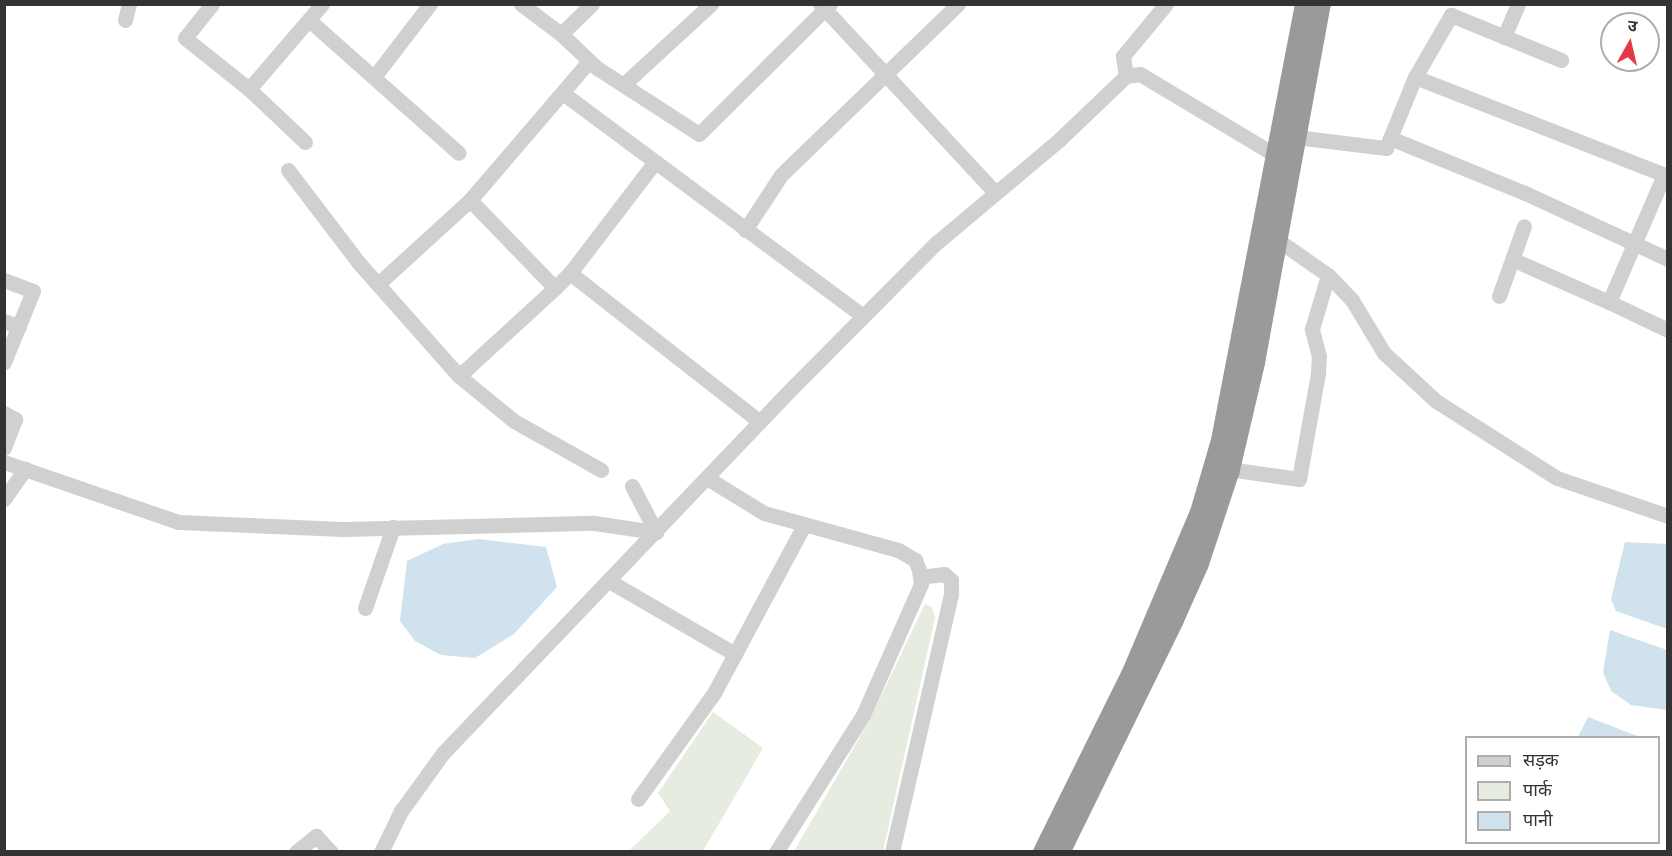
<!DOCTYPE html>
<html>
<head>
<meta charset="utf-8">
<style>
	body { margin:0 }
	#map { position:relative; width:1672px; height:856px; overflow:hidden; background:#fff; font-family:Raleway,"Noto Sans Devanagari",sans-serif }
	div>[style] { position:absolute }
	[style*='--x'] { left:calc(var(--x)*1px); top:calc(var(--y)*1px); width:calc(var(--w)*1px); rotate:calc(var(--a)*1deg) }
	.green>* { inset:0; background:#e6ecdf }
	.water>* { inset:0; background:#cfe2ee }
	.minor>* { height:15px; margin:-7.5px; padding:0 7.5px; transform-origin:7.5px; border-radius:7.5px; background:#d0d0d0 }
	.highway>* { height:21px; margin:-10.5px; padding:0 10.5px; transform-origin:10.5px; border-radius:10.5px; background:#9a9a9a }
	span { translate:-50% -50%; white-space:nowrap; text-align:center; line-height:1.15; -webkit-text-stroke:6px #fff; paint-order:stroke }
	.frame { position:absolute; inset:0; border:6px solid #333; pointer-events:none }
	.legend { position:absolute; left:1465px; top:736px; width:195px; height:108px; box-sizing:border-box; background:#fff; border:2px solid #adadad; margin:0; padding:8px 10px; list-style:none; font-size:18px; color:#333 }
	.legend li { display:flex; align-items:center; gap:12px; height:30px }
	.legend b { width:30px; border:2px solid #adadad }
	.north { position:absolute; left:1600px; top:12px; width:60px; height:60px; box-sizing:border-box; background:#fff; border:2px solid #adadad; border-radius:50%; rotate:8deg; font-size:16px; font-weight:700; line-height:24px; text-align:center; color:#333 }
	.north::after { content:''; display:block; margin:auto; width:21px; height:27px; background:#e63946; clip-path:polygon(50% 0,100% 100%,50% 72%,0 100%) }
</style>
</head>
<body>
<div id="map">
	<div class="green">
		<i style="clip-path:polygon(925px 604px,932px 607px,935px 618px,883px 851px,794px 851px,868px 723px)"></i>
		<i style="clip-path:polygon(713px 712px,763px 748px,703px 851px,629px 851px,670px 811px,658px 793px)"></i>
	</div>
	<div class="water">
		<i style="clip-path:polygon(478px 539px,546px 547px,557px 587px,514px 634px,475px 658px,441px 655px,415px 641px,400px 621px,407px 561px,443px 544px)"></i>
		<i style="clip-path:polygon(1625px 542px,1667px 544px,1667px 629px,1616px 611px,1611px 599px)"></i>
		<i style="clip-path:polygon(1610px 630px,1667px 650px,1667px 710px,1631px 705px,1611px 691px,1603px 672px)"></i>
		<i style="clip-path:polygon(1588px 717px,1640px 737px,1578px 737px)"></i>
	</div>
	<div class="minor">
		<i style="--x:212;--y:4;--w:43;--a:128.5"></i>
		<i style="--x:185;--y:38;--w:82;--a:38.6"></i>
		<i style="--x:521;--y:4;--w:50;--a:36.9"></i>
		<i style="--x:561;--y:34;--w:43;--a:-44.1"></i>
		<i style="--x:820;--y:4;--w:255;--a:47.1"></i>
		<i style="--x:125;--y:20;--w:16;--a:-76"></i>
		<i style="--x:309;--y:20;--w:200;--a:41.6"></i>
		<i style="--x:561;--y:34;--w:50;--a:43.4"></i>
		<i style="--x:597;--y:68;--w:121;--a:32.9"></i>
		<i style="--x:699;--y:134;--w:185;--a:-44.8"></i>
		<i style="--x:1504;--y:37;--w:36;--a:-67"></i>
		<i style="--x:1126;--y:76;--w:20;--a:-99"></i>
		<i style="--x:1123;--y:56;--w:67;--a:-50.4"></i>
		<i style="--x:374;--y:77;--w:92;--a:-52.5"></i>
		<i style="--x:1415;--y:77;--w:272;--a:21.4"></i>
		<i style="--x:623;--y:85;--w:120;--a:-42.6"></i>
		<i style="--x:564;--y:94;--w:372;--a:36.6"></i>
		<i style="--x:1296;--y:137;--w:91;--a:7"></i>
		<i style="--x:1386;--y:148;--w:77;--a:-67.8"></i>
		<i style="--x:1415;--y:77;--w:72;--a:-59.9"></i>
		<i style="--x:1451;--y:15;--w:119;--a:22.2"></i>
		<i style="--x:1390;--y:138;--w:146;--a:22.2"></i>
		<i style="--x:1525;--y:193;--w:157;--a:24.8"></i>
		<i style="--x:305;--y:142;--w:77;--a:-136.6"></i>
		<i style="--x:249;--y:89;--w:112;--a:-49.3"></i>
		<i style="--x:288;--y:170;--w:116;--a:52.7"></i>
		<i style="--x:358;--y:262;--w:152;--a:48.5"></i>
		<i style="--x:470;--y:200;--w:183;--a:-49.4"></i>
		<i style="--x:745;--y:230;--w:66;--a:-56.8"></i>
		<i style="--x:781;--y:175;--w:246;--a:-44"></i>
		<i style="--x:1276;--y:239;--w:63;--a:34.7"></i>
		<i style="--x:1328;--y:275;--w:35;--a:46"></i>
		<i style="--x:1352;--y:300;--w:62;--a:58.9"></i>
		<i style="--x:1384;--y:353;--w:71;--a:42.7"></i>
		<i style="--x:1436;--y:401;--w:143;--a:32.5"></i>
		<i style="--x:1557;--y:478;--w:117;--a:18.9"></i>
		<i style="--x:1514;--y:260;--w:104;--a:23.9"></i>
		<i style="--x:1609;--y:302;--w:138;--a:-66.6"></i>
		<i style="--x:570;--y:273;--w:138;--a:-52.6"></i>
		<i style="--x:4;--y:280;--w:31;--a:21"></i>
		<i style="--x:33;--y:291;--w:77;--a:112.2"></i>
		<i style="--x:378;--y:284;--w:125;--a:-42.4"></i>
		<i style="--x:470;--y:200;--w:122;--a:46"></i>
		<i style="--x:555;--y:288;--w:21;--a:-45"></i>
		<i style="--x:570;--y:273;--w:241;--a:38.1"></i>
		<i style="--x:555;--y:288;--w:130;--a:137.5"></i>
		<i style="--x:459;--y:376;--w:71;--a:39.3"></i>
		<i style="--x:514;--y:421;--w:100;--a:29.4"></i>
		<i style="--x:1499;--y:296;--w:74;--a:-70.3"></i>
		<i style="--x:1609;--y:302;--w:65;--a:25.4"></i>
		<i style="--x:4;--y:321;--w:16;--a:22"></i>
		<i style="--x:4;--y:413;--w:13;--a:29"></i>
		<i style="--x:15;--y:419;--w:31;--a:111"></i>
		<i style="--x:4;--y:462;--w:184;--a:19"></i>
		<i style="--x:178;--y:522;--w:165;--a:2.4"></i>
		<i style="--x:343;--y:529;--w:251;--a:-1.4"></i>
		<i style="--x:594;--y:523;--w:63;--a:8.3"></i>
		<i style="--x:1221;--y:468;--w:79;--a:8"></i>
		<i style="--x:1299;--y:479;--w:108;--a:-79.8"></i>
		<i style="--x:1318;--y:373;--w:17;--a:-87"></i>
		<i style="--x:1319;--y:356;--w:28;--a:-105"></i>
		<i style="--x:1312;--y:329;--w:56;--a:-73.5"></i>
		<i style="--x:707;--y:478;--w:67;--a:31.6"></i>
		<i style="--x:764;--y:513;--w:139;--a:15.4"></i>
		<i style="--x:898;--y:550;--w:20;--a:30"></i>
		<i style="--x:915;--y:560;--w:11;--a:68"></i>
		<i style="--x:919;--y:570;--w:14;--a:82"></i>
		<i style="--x:921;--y:584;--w:143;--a:113.9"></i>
		<i style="--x:863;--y:715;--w:162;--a:122.4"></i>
		<i style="--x:632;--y:486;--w:52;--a:62.4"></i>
		<i style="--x:4;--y:499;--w:37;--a:-55"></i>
		<i style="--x:609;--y:581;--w:146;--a:30.1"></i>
		<i style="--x:365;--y:608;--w:86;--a:-70.9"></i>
		<i style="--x:638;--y:799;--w:130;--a:-54.4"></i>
		<i style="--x:714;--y:693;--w:191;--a:-61.8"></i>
		<i style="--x:296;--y:852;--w:26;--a:-39"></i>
		<i style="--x:316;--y:836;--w:22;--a:47"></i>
		<i style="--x:381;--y:852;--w:46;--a:-64"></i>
		<i style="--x:401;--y:811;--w:72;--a:-54.1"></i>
		<i style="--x:443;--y:753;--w:502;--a:-46.29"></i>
		<i style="--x:790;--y:390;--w:206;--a:-45.2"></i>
		<i style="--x:935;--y:244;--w:163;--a:-40"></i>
		<i style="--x:1060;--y:139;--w:91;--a:-43.7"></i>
		<i style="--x:1126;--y:76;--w:14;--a:-8"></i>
		<i style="--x:1140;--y:74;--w:160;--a:30.9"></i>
		<i style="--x:892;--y:852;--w:265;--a:-77.1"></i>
		<i style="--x:951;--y:594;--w:14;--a:-90"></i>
		<i style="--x:951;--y:580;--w:9;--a:-139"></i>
		<i style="--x:944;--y:574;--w:24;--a:173"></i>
	</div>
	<div class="highway">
		<i style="--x:1043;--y:852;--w:201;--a:-63.7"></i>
		<i style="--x:1132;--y:672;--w:174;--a:-67"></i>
		<i style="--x:1200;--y:512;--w:75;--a:-73.7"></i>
		<i style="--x:1221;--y:440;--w:444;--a:-79.1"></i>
		<i style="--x:1059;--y:852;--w:259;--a:-63.9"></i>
		<i style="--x:1173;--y:619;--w:61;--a:-65.9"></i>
		<i style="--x:1198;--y:563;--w:99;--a:-71.7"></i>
		<i style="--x:1229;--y:469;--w:110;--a:-76.8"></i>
		<i style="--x:1254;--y:362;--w:364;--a:-79.6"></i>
	</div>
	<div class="frame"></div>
	<ul class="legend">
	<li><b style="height:8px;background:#d0d0d0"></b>सड़क</li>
	<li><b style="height:16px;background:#e6ecdf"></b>पार्क</li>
	<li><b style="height:16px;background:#cfe2ee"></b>पानी</li>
	</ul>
	<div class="north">उ</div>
</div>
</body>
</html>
